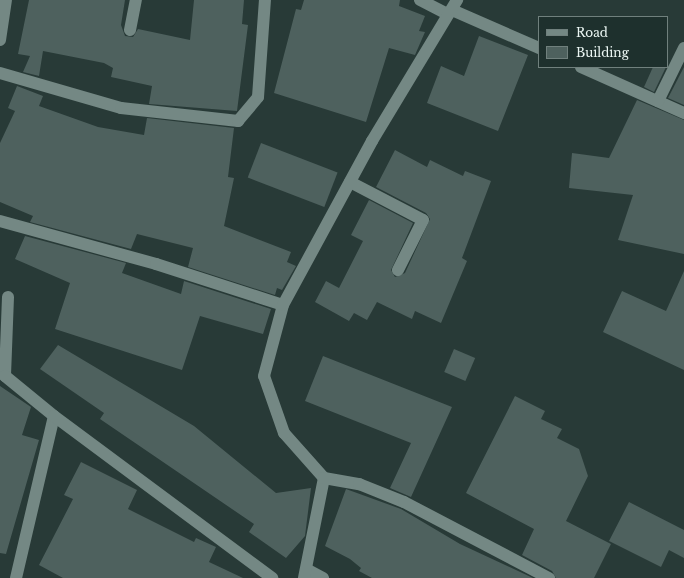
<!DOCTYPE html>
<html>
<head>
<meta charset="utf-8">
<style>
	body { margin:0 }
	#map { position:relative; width:684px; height:578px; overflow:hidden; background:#283a37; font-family:"Libre Baskerville",serif }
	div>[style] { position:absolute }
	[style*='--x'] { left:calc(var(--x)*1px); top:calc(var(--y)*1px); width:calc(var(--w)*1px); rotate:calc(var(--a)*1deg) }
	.building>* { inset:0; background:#4e615e; transform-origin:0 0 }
	.street>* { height:12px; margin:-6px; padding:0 6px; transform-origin:6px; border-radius:6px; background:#748884 }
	span { translate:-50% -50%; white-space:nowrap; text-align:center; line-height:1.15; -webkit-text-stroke:3px #1e302d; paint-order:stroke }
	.legend { position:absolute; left:538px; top:16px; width:130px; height:52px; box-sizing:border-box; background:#1e302d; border:1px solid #70807d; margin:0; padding:5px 7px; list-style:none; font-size:12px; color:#ecf7f4 }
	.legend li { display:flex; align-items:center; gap:8px; height:20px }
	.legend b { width:20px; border:1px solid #70807d }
</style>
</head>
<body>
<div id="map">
	<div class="building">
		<i style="clip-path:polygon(29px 0,125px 0,121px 25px,125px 36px,133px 37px,138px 29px,190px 40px,194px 0,244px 0,242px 24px,248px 25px,237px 111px,149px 104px,152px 86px,111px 77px,113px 68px,104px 63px,43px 51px,39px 76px,23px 72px,30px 56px,18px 54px)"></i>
		<i style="clip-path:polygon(304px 0,400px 0,399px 6px,425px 16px,419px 31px,425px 32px,415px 55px,389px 48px,366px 122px,274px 93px,296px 9px,301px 10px)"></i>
		<i style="clip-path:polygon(479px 36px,528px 55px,498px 131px,427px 103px,441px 66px,464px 76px)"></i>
		<i style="clip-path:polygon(653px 67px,666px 67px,654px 92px,644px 87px)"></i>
		<i style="clip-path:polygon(684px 67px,684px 105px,668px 98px)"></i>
		<i style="clip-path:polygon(17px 86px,43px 96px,39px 106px,98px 127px,144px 135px,147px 118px,234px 128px,228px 177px,234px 178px,224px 226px,291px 252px,287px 262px,296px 266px,282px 290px,277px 288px,275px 295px,188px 267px,193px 248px,137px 234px,131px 249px,30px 222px,33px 216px,0 202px,0 143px,15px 111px,8px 108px)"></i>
		<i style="clip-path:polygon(637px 100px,684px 120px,684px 254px,618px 240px,633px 195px,569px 188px,572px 153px,609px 158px)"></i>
		<i style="left:261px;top:143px;width:82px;height:37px;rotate:21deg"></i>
		<i style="clip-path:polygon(395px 150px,427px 167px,430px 160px,463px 176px,465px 171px,491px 181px,462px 258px,467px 261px,441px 323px,415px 311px,412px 319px,377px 302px,367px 320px,354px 313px,349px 321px,315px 302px,326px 281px,339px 288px,363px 241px,351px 235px,369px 200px,413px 223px,391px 270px,395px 277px,405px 273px,430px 219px,426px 213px,376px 187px)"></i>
		<i style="clip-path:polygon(25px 236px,126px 263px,122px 273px,181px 294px,184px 281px,271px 309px,263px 334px,200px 316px,182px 370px,55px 329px,70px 283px,15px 259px)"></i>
		<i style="clip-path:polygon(684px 271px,684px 370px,603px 332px,622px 291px,666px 311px)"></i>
		<i style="clip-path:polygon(58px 345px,194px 426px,276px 493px,311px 488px,305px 536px,286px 558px,249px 532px,254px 524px,100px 419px,104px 413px,40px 369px)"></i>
		<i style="left:454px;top:349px;width:23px;height:25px;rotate:23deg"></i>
		<i style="clip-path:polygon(323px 356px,452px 407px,411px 497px,390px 488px,411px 443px,305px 401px)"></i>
		<i style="clip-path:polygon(0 386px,31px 407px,22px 435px,39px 440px,6px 554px,0 553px)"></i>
		<i style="clip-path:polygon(515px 396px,545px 411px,541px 419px,562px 429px,557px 438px,579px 449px,588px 476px,566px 521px,611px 544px,594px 578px,556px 578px,552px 571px,522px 555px,534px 529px,466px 493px)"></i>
		<i style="clip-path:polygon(81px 462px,137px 490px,128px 509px,194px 542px,196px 538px,216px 547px,209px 562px,243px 578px,63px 578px,39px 565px,73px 499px,64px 495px)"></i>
		<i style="clip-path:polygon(346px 489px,401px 509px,460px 544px,533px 578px,372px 578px,359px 571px,361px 568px,350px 559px,325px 546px)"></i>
		<i style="clip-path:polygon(629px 502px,684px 530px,684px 558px,669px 550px,661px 567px,609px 541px)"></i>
	</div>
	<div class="street">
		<i style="--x:420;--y:0;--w:31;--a:27"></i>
		<i style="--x:452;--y:10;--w:95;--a:23.6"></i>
		<i style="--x:130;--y:30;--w:31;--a:-79"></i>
		<i style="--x:0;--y:40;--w:40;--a:-81.5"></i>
		<i style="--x:581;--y:67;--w:113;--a:24.1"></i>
		<i style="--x:0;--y:73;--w:126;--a:16.1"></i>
		<i style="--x:121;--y:108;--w:118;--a:6.3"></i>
		<i style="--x:238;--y:121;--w:31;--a:-50"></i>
		<i style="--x:258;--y:97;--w:97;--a:-85.9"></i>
		<i style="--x:658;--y:101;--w:59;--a:-63.9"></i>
		<i style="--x:350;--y:182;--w:82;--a:27.5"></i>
		<i style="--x:423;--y:220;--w:56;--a:116.6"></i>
		<i style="--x:0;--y:221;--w:162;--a:15.4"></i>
		<i style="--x:156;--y:264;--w:133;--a:17.9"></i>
		<i style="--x:8;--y:297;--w:79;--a:92.2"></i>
		<i style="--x:5;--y:376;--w:63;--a:39.2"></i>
		<i style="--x:324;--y:478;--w:60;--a:-131.6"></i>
		<i style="--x:284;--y:433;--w:60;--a:-109.3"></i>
		<i style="--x:264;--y:376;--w:73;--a:-75"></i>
		<i style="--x:283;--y:305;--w:187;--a:-61.5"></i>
		<i style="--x:372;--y:141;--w:165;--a:-58.9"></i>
		<i style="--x:308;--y:570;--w:17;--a:28"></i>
		<i style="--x:16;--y:578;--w:166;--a:-76.8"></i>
		<i style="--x:54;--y:416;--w:272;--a:36.6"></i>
		<i style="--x:304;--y:578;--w:102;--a:-78.7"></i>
		<i style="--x:324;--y:478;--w:36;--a:10"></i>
		<i style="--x:359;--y:484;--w:48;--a:21.8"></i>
		<i style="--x:404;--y:502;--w:164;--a:27.7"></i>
	</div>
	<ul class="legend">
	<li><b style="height:5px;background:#748884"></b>Road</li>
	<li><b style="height:11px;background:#4e615e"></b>Building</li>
	</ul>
</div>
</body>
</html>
